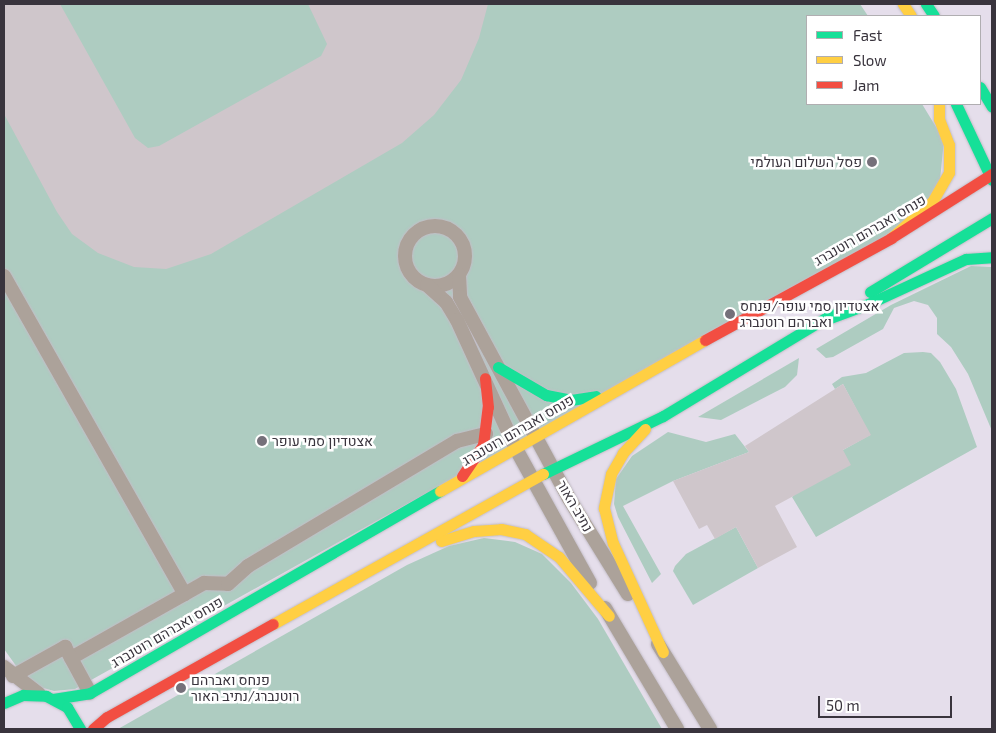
<!DOCTYPE html>
<html>
<head>
<meta charset="utf-8">
<style>
	body { margin:0 }
	#map { position:relative; width:996px; height:733px; overflow:hidden; background:#e5deeb; font-family:"Exo 2",Heebo,sans-serif }
	div>[style] { position:absolute }
	[style*='--x'] { left:calc(var(--x)*1px); top:calc(var(--y)*1px); width:calc(var(--w)*1px); rotate:calc(var(--a)*1deg) }
	.green>* { inset:0; background:#aeccc1 }
	.building>* { inset:0; background:#cfc6cb }
	.roads { filter:drop-shadow(0 0 1px #c3bdc7) drop-shadow(0 0 1px #c3bdc7) }
	.street>* { height:14px; margin:-7px; padding:0 7px; transform-origin:7px; border-radius:7px; background:#aca29a }
	.street>.ring { margin:-7px; padding:0; box-sizing:content-box; background:none; border:14px solid #aca29a; border-radius:50% }
	.fast>* { height:11px; margin:-5.5px; padding:0 5.5px; transform-origin:5.5px; border-radius:5.5px; background:#16e098 }
	.slow>* { height:11px; margin:-5.5px; padding:0 5.5px; transform-origin:5.5px; border-radius:5.5px; background:#ffcf43 }
	.jam>* { height:11px; margin:-5.5px; padding:0 5.5px; transform-origin:5.5px; border-radius:5.5px; background:#f24e42 }
	.dots>* { width:14px; height:14px; translate:-50% -50%; box-sizing:border-box; border:2px solid #fff; border-radius:50% }
	span { translate:-50% -50%; white-space:nowrap; text-align:center; line-height:1.15; -webkit-text-stroke:5px #fff; paint-order:stroke }
	.poi-label { font-size:14px; color:#39343d }
	.right { translate:-100% -50%; text-align:right }
	.left { translate:0 -50%; text-align:left }
	.street-label { font-size:14px; color:#39343d }
	.frame { position:absolute; inset:0; border:5px solid #39343d; pointer-events:none }
	.legend { position:absolute; left:806px; top:15px; width:175px; height:90px; box-sizing:border-box; background:#fff; border:1px solid #b0aeb1; margin:0; padding:6px 9px; list-style:none; font-size:15px; color:#39343d }
	.legend li { display:flex; align-items:center; gap:10px; height:25px }
	.legend b { width:25px; border:1px solid #b0aeb1 }
	.scale { position:absolute; left:818px; top:696px; width:134px; height:22px; box-sizing:border-box; border:2px solid #39343d; border-top:0; padding-left:6px; font-size:15px; line-height:18px; white-space:nowrap; color:#39343d; -webkit-text-stroke:4px #fff; paint-order:stroke }
</style>
</head>
<body>
<div id="map">
	<div class="green">
		<i style="clip-path:polygon(4px 4px,860px 4px,868px 16px,807px 16px,807px 104px,922px 104px,944px 140px,939px 190px,893px 233px,75px 689px,54px 691px,29px 684px,4px 649px)"></i>
		<i style="clip-path:polygon(971px 266px,992px 267px,992px 431px,968px 374px,951px 347px,937px 334px,937px 318px,928px 305px,914px 301px,894px 308px,883px 329px,833px 357px,826px 358px,816px 349px,891px 305px)"></i>
		<i style="clip-path:polygon(923px 352px,931px 353px,940px 362px,956px 389px,977px 447px,816px 537px,792px 497px,843px 450px,870px 435px,843px 384px,835px 389px,832px 384px,842px 377px,866px 373px,904px 353px)"></i>
		<i style="clip-path:polygon(799px 358px,797px 375px,785px 387px,721px 420px,698px 417px)"></i>
		<i style="clip-path:polygon(668px 432px,706px 442px,735px 434px,749px 452px,673px 481px,623px 506px,661px 574px,652px 583px,618px 517px,614px 504px,616px 479px,632px 456px)"></i>
		<i style="clip-path:polygon(736px 527px,758px 568px,693px 605px,673px 571px,675px 566px,686px 554px)"></i>
		<i style="clip-path:polygon(484px 538px,515px 542px,542px 554px,571px 583px,598px 619px,662px 729px,118px 729px,407px 565px,449px 546px)"></i>
	</div>
	<div class="building">
		<i style="clip-path:polygon(4px 4px,60px 4px,135px 138px,148px 148px,159px 146px,321px 56px,327px 44px,308px 4px,488px 4px,479px 38px,461px 80px,434px 115px,402px 143px,211px 254px,166px 269px,134px 267px,98px 253px,72px 234px,57px 212px,4px 114px)"></i>
		<i style="clip-path:polygon(843px 384px,871px 435px,843px 450px,851px 465px,775px 506px,797px 547px,758px 568px,736px 527px,715px 539px,707px 525px,699px 529px,673px 481px,749px 452px,745px 446px)"></i>
	</div>
	<div class="roads">
		<div class="street">
			<i class="ring" style="left:405px;top:226px;width:46px;height:46px"></i>
			<i style="--x:459;--y:275;--w:22;--a:87"></i>
			<i style="--x:460;--y:297;--w:227;--a:61.6"></i>
			<i style="--x:568;--y:497;--w:114;--a:58.3"></i>
			<i style="--x:4;--y:276;--w:366;--a:60.4"></i>
			<i style="--x:427;--y:285;--w:25;--a:42"></i>
			<i style="--x:446;--y:302;--w:21;--a:59"></i>
			<i style="--x:457;--y:320;--w:142;--a:65.4"></i>
			<i style="--x:516;--y:449;--w:153;--a:61.1"></i>
			<i style="--x:605;--y:608;--w:141;--a:59.2"></i>
			<i style="--x:658;--y:644;--w:100;--a:58.5"></i>
			<i style="--x:71;--y:658;--w:153;--a:-29.4"></i>
			<i style="--x:204;--y:583;--w:24;--a:2"></i>
			<i style="--x:228;--y:584;--w:27;--a:-42"></i>
			<i style="--x:248;--y:566;--w:244;--a:-30.9"></i>
			<i style="--x:457;--y:441;--w:30;--a:-14"></i>
			<i style="--x:4;--y:667;--w:44;--a:37.6"></i>
			<i style="--x:13;--y:676;--w:60;--a:-29.1"></i>
			<i style="--x:65;--y:647;--w:52;--a:61.5"></i>
		</div>
		<div class="fast">
			<i style="--x:926;--y:4;--w:14;--a:56"></i>
			<i style="--x:980;--y:87;--w:23;--a:59"></i>
			<i style="--x:956;--y:104;--w:84;--a:64.7"></i>
			<i style="--x:870;--y:292;--w:143;--a:-31.2"></i>
			<i style="--x:819;--y:322;--w:52;--a:-20.2"></i>
			<i style="--x:868;--y:304;--w:108;--a:-24.7"></i>
			<i style="--x:966;--y:259;--w:26;--a:-4"></i>
			<i style="--x:498;--y:367;--w:56;--a:30.3"></i>
			<i style="--x:546;--y:395;--w:25;--a:11"></i>
			<i style="--x:571;--y:400;--w:25;--a:-9"></i>
			<i style="--x:543;--y:474;--w:133;--a:-25.8"></i>
			<i style="--x:663;--y:416;--w:197;--a:-31.1"></i>
			<i style="--x:53;--y:699;--w:37;--a:-9"></i>
			<i style="--x:90;--y:693;--w:404;--a:-30"></i>
			<i style="--x:4;--y:703;--w:21;--a:-23"></i>
			<i style="--x:23;--y:695;--w:23;--a:2"></i>
			<i style="--x:46;--y:696;--w:24;--a:28"></i>
			<i style="--x:67;--y:707;--w:26;--a:59"></i>
		</div>
		<div class="slow">
			<i style="--x:903;--y:4;--w:14;--a:56"></i>
			<i style="--x:891;--y:238;--w:55;--a:-41.3"></i>
			<i style="--x:932;--y:202;--w:34;--a:-60"></i>
			<i style="--x:949;--y:172;--w:27;--a:-90"></i>
			<i style="--x:949;--y:145;--w:28;--a:-111"></i>
			<i style="--x:939;--y:119;--w:15;--a:-90"></i>
			<i style="--x:645;--y:429;--w:33;--a:133"></i>
			<i style="--x:623;--y:453;--w:24;--a:120"></i>
			<i style="--x:611;--y:474;--w:35;--a:102"></i>
			<i style="--x:604;--y:508;--w:36;--a:76"></i>
			<i style="--x:613;--y:543;--w:120;--a:65.4"></i>
			<i style="--x:440;--y:491;--w:305;--a:-29.7"></i>
			<i style="--x:441;--y:541;--w:34;--a:-17"></i>
			<i style="--x:474;--y:531;--w:27;--a:-4"></i>
			<i style="--x:501;--y:529;--w:25;--a:12"></i>
			<i style="--x:525;--y:534;--w:41;--a:34.1"></i>
			<i style="--x:559;--y:557;--w:77;--a:49.7"></i>
			<i style="--x:273;--y:624;--w:309;--a:-29.1"></i>
		</div>
		<div class="jam">
			<i style="--x:705;--y:340;--w:212;--a:-28.7"></i>
			<i style="--x:891;--y:238;--w:120;--a:-32.4"></i>
			<i style="--x:462;--y:476;--w:37;--a:-56"></i>
			<i style="--x:483;--y:445;--w:38;--a:-83"></i>
			<i style="--x:488;--y:407;--w:29;--a:-96"></i>
			<i style="--x:93;--y:729;--w:18;--a:-41"></i>
			<i style="--x:107;--y:717;--w:190;--a:-29.3"></i>
		</div>
	</div>
	<div class="dots">
		<i style="left:872px;top:162px;background:#75707a"></i>
		<i style="left:730px;top:314px;background:#75707a"></i>
		<i style="left:262px;top:441px;background:#75707a"></i>
		<i style="left:181px;top:688px;background:#75707a"></i>
	</div>
	<div class="poi-label">
		<span class="right" style="left:862px;top:162px">פסל השלום העולמי</span>
		<span class="left" style="left:740px;top:314px">אצטדיון סמי עופר/פנחס<br>ואברהם רוטנברג</span>
		<span class="left" style="left:272px;top:441px">אצטדיון סמי עופר</span>
		<span class="left" style="left:191px;top:688px">פנחס ואברהם<br>רוטנברג/נתיב האור</span>
	</div>
	<div class="street-label">
		<span style="left:870px;top:230px;rotate:-30deg">פנחס ואברהם רוטנברג</span>
		<span style="left:518px;top:430px;rotate:-30deg">פנחס ואברהם רוטנברג</span>
		<span style="left:575px;top:506px;rotate:60deg">נתיב האור</span>
		<span style="left:167px;top:632px;rotate:-30deg">פנחס ואברהם רוטנברג</span>
	</div>
	<div class="frame"></div>
	<ul class="legend">
	<li><b style="height:6px;background:#16e098"></b>Fast</li>
	<li><b style="height:6px;background:#ffcf43"></b>Slow</li>
	<li><b style="height:6px;background:#f24e42"></b>Jam</li>
	</ul>
	<div class="scale">50 m</div>
</div>
</body>
</html>
